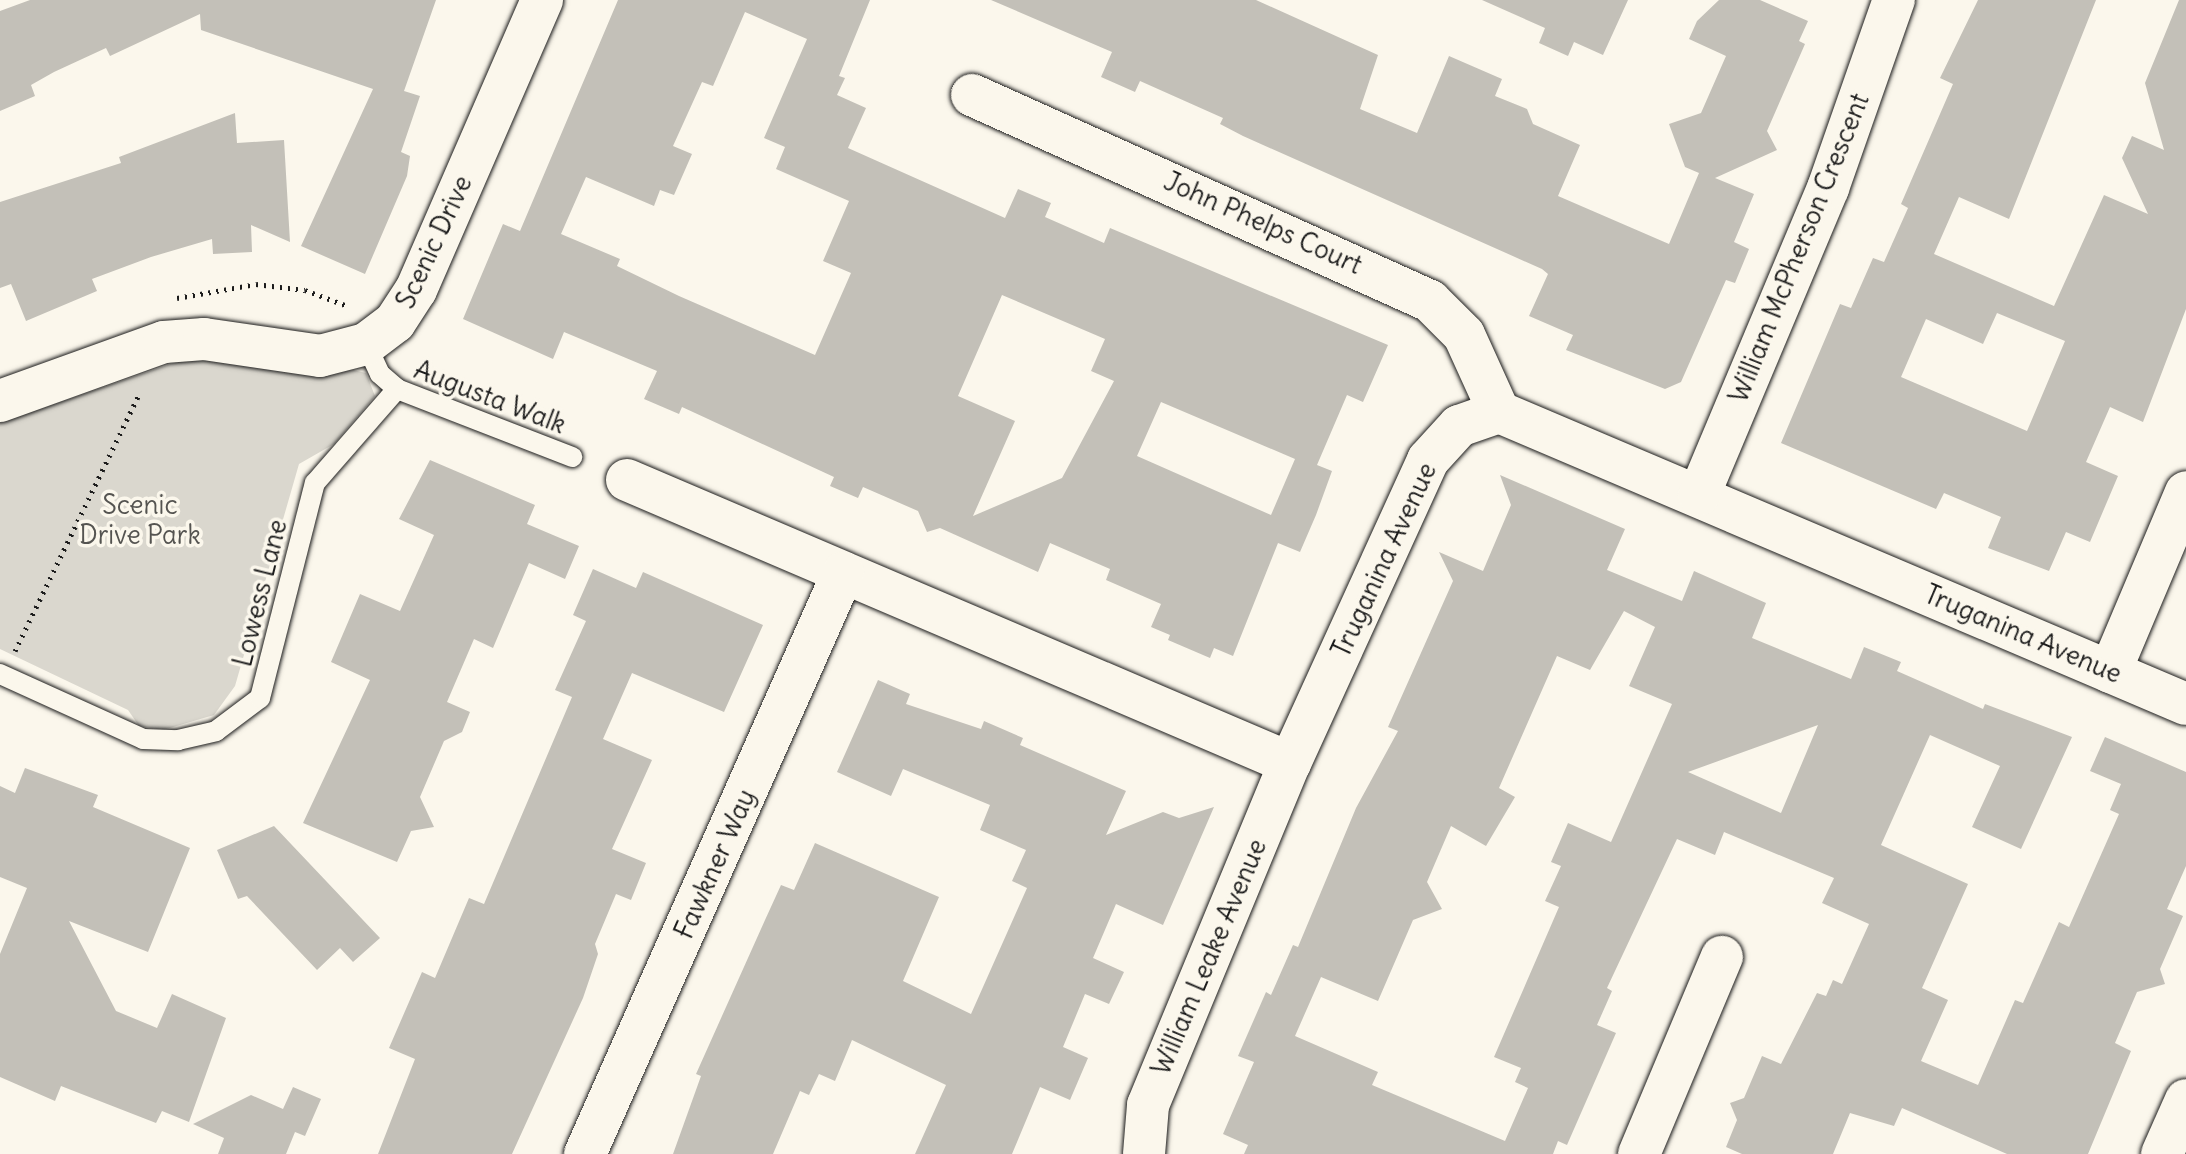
<!DOCTYPE html>
<html>
<head>
<meta charset="utf-8">
<style>
	body { margin:0 }
	#map { position:relative; width:2186px; height:1154px; overflow:hidden; background:#fbf7ec; font-family:Delius,sans-serif }
	div>[style] { position:absolute }
	[style*='--x'] { left:calc(var(--x)*1px); top:calc(var(--y)*1px); width:calc(var(--w)*1px); rotate:calc(var(--a)*1deg) }
	.green>* { inset:0; background:#dad7ce }
	.building>* { inset:0; background:#c3c0b8 }
	.path>* { height:5px; margin-top:-2.5px; transform-origin:0; background:repeating-linear-gradient(90deg,#1c1c1c 0 2px,transparent 0 8px) }
	.roads { filter:drop-shadow(0 0 2px #1c1c1c) drop-shadow(0 0 2px #1c1c1c) }
	.lane>* { height:20px; margin:-10px; padding:0 10px; transform-origin:10px; border-radius:10px; background:#fbf7ec }
	.street>* { height:42px; margin:-21px; padding:0 21px; transform-origin:21px; border-radius:21px; background:#fbf7ec }
	span { translate:-50% -50%; white-space:nowrap; text-align:center; line-height:1.15; -webkit-text-stroke:7px #fbf7ec; paint-order:stroke }
	.street-label { font-size:26px; color:#1c1c1c }
	.park-label { font-size:26px; color:#555451 }
</style>
</head>
<body>
<div id="map">
	<div class="green">
		<i style="clip-path:polygon(191px 357px,332px 373px,353px 370px,366px 373px,375px 396px,334px 444px,299px 464px,235px 686px,214px 715px,163px 730px,139px 726px,128px 710px,0 649px,0 423px)"></i>
	</div>
	<div class="building">
		<i style="clip-path:polygon(30px 0,436px 0,404px 91px,420px 96px,401px 152px,410px 156px,407px 176px,365px 274px,301px 246px,373px 89px,201px 30px,200px 14px,110px 56px,106px 48px,54px 72px,31px 85px,35px 96px,0 111px,0 11px)"></i>
		<i style="clip-path:polygon(evenodd,618px 0,870px 0,839px 76px,845px 78px,837px 95px,866px 108px,848px 148px,1005px 218px,1018px 189px,1051px 203px,1045px 217px,1104px 243px,1110px 228px,1388px 345px,1363px 402px,1347px 395px,1317px 465px,1332px 471px,1316px 515px,1300px 552px,1278px 543px,1233px 656px,1214px 648px,1210px 658px,1168px 640px,1170px 635px,1151px 627px,1161px 604px,1106px 580px,1110px 569px,1050px 543px,1038px 572px,940px 528px,927px 532px,918px 511px,863px 487px,858px 498px,830px 486px,834px 477px,682px 407px,679px 414px,644px 399px,657px 371px,564px 332px,553px 359px,463px 319px,503px 224px,520px 231px,618px 0,745px 12px,807px 39px,764px 138px,785px 147px,776px 169px,849px 201px,823px 261px,851px 273px,815px 355px,679px 296px,617px 266px,620px 259px,561px 234px,586px 177px,654px 206px,660px 190px,674px 195px,692px 154px,673px 146px,702px 82px,713px 86px,745px 12px,618px 0,1002px 295px,1105px 339px,1091px 371px,1114px 381px,1062px 478px,973px 516px,1015px 421px,958px 396px,1002px 295px,618px 0,1161px 402px,1295px 459px,1271px 515px,1137px 456px,1161px 402px)"></i>
		<i style="clip-path:polygon(991px 0,1256px 0,1378px 55px,1360px 109px,1417px 133px,1449px 56px,1502px 79px,1495px 96px,1527px 109px,1533px 124px,1580px 145px,1558px 196px,1669px 244px,1699px 173px,1685px 167px,1669px 124px,1701px 113px,1726px 56px,1689px 39px,1697px 21px,1719px 0,1760px 0,1808px 21px,1799px 41px,1805px 44px,1767px 131px,1777px 150px,1715px 178px,1754px 194px,1734px 242px,1749px 249px,1735px 283px,1726px 280px,1681px 382px,1665px 389px,1566px 350px,1573px 335px,1529px 316px,1548px 274px,1542px 269px,1243px 136px,1220px 124px,1223px 118px,1140px 81px,1135px 92px,1101px 77px,1112px 52px)"></i>
		<i style="clip-path:polygon(1482px 0,1628px 0,1603px 55px,1574px 42px,1568px 56px,1539px 43px,1545px 28px)"></i>
		<i style="clip-path:polygon(evenodd,1978px 0,2096px 0,2009px 219px,1959px 197px,1934px 254px,2054px 306px,2104px 195px,2148px 214px,2122px 158px,2132px 136px,2164px 150px,2145px 83px,2179px 0,2186px 0,2186px 309px,2143px 422px,2110px 407px,2086px 462px,2118px 476px,2090px 542px,2066px 532px,2049px 571px,1988px 548px,2001px 517px,1944px 493px,1936px 509px,1781px 443px,1840px 304px,1851px 308px,1873px 258px,1884px 262px,1908px 208px,1901px 204px,1953px 84px,1940px 78px,1978px 0,1997px 313px,2065px 341px,2027px 431px,1901px 377px,1926px 319px,1983px 344px,1997px 313px)"></i>
		<i style="clip-path:polygon(235px 113px,237px 143px,284px 140px,290px 242px,251px 225px,252px 252px,213px 254px,212px 239px,151px 257px,92px 279px,97px 291px,26px 321px,11px 284px,0 288px,0 202px,121px 163px,119px 157px)"></i>
		<i style="clip-path:polygon(430px 460px,535px 505px,527px 524px,579px 546px,565px 579px,529px 563px,493px 648px,474px 639px,447px 702px,470px 712px,462px 732px,444px 741px,420px 797px,434px 827px,411px 831px,397px 862px,303px 823px,370px 680px,331px 662px,360px 594px,400px 611px,434px 535px,399px 519px)"></i>
		<i style="clip-path:polygon(evenodd,1500px 475px,1625px 529px,1607px 570px,1682px 601px,1694px 571px,1766px 603px,1752px 638px,1851px 679px,1864px 647px,1901px 662px,1897px 671px,1983px 709px,1985px 704px,2072px 737px,2021px 849px,1972px 827px,2000px 766px,1930px 735px,1881px 845px,1968px 884px,1922px 988px,1948px 1000px,1921px 1061px,1978px 1085px,2015px 1000px,2023px 1003px,2059px 922px,2069px 927px,2119px 814px,2110px 810px,2121px 784px,2090px 771px,2105px 737px,2186px 772px,2186px 866px,2167px 909px,2183px 916px,2160px 969px,2165px 984px,2137px 992px,2115px 1043px,2131px 1051px,2088px 1154px,2007px 1154px,1902px 1108px,1894px 1126px,1850px 1113px,1833px 1154px,1742px 1154px,1726px 1147px,1737px 1120px,1730px 1103px,1744px 1098px,1762px 1056px,1781px 1064px,1817px 993px,1826px 996px,1833px 980px,1842px 984px,1869px 924px,1822px 903px,1834px 878px,1724px 832px,1715px 855px,1677px 839px,1607px 988px,1612px 991px,1597px 1025px,1616px 1033px,1567px 1145px,1558px 1141px,1553px 1154px,1244px 1154px,1248px 1145px,1223px 1134px,1254px 1062px,1238px 1056px,1266px 992px,1271px 995px,1293px 945px,1298px 947px,1356px 808px,1398px 731px,1388px 727px,1453px 581px,1439px 552px,1483px 571px,1511px 505px,1500px 475px,1624px 611px,1655px 627px,1629px 686px,1672px 704px,1611px 842px,1568px 823px,1551px 862px,1561px 866px,1545px 901px,1559px 907px,1494px 1057px,1521px 1068px,1515px 1082px,1528px 1088px,1505px 1141px,1372px 1085px,1378px 1072px,1295px 1036px,1321px 977px,1378px 1001px,1413px 920px,1442px 909px,1427px 882px,1451px 826px,1486px 846px,1515px 797px,1499px 788px,1557px 656px,1590px 670px,1624px 611px,1500px 475px,1818px 725px,1781px 813px,1688px 772px,1818px 725px)"></i>
		<i style="clip-path:polygon(593px 569px,636px 588px,643px 572px,763px 625px,724px 712px,632px 673px,603px 739px,652px 760px,612px 849px,646px 863px,631px 900px,616px 894px,595px 944px,598px 954px,583px 998px,512px 1154px,378px 1154px,415px 1059px,389px 1048px,422px 972px,435px 978px,469px 898px,484px 904px,572px 697px,555px 690px,586px 621px,573px 615px)"></i>
		<i style="clip-path:polygon(878px 680px,910px 694px,906px 704px,981px 729px,984px 721px,1023px 738px,1020px 745px,1126px 791px,1106px 835px,1163px 812px,1179px 818px,1214px 807px,1163px 925px,1116px 904px,1093px 958px,1124px 972px,1109px 1004px,1085px 994px,1063px 1047px,1088px 1058px,1070px 1100px,1040px 1087px,1012px 1154px,915px 1154px,946px 1085px,852px 1040px,835px 1081px,819px 1074px,809px 1095px,800px 1091px,773px 1154px,673px 1154px,701px 1076px,696px 1074px,765px 920px,781px 885px,794px 890px,815px 843px,939px 897px,903px 981px,971px 1014px,1027px 888px,1012px 881px,1026px 850px,980px 830px,990px 805px,903px 769px,891px 796px,837px 772px)"></i>
		<i style="clip-path:polygon(25px 768px,98px 795px,93px 807px,190px 848px,148px 952px,69px 921px,116px 1011px,157px 1028px,172px 994px,226px 1018px,189px 1122px,162px 1111px,156px 1123px,61px 1086px,55px 1101px,0 1077px,0 954px,27px 888px,0 877px,0 786px,15px 793px)"></i>
		<i style="clip-path:polygon(274px 826px,380px 938px,353px 962px,340px 948px,317px 970px,247px 896px,238px 899px,217px 850px)"></i>
		<i style="clip-path:polygon(293px 1087px,321px 1099px,305px 1136px,295px 1132px,286px 1154px,218px 1154px,224px 1138px,193px 1124px,251px 1095px,283px 1109px)"></i>
	</div>
	<div class="path">
		<i style="--x:177;--y:298;--w:80;--a:-10"></i>
		<i style="--x:256;--y:284;--w:49;--a:7"></i>
		<i style="--x:305;--y:290;--w:43;--a:20.6"></i>
		<i style="--x:15;--y:651;--w:285;--a:-64.2"></i>
	</div>
	<div class="roads">
		<div class="lane">
			<i style="--x:366;--y:344;--w:33;--a:65"></i>
			<i style="--x:380;--y:374;--w:23;--a:41"></i>
			<i style="--x:397;--y:389;--w:188;--a:21.2"></i>
			<i style="--x:0;--y:674;--w:157;--a:24.4"></i>
			<i style="--x:143;--y:739;--w:35;--a:2"></i>
			<i style="--x:178;--y:740;--w:39;--a:-13"></i>
			<i style="--x:216;--y:731;--w:55;--a:-36.9"></i>
			<i style="--x:260;--y:698;--w:222;--a:-75.7"></i>
			<i style="--x:315;--y:483;--w:125;--a:-48.9"></i>
		</div>
		<div class="street">
			<i style="--x:972;--y:95;--w:502;--a:24.22"></i>
			<i style="--x:1430;--y:301;--w:48;--a:45"></i>
			<i style="--x:1464;--y:335;--w:85;--a:65.6"></i>
			<i style="--x:0;--y:401;--w:174;--a:-19.8"></i>
			<i style="--x:164;--y:342;--w:40;--a:-4.3"></i>
			<i style="--x:204;--y:339;--w:117;--a:8.3"></i>
			<i style="--x:320;--y:356;--w:48;--a:-14.6"></i>
			<i style="--x:366;--y:344;--w:36;--a:-37"></i>
			<i style="--x:395;--y:322;--w:38;--a:-57"></i>
			<i style="--x:416;--y:290;--w:316;--a:-66.5"></i>
			<i style="--x:627;--y:480;--w:721;--a:23.12"></i>
			<i style="--x:1290;--y:763;--w:333;--a:-65.5"></i>
			<i style="--x:1428;--y:460;--w:46;--a:-47.6"></i>
			<i style="--x:1459;--y:426;--w:42;--a:-19.3"></i>
			<i style="--x:1499;--y:412;--w:746;--a:23.03"></i>
			<i style="--x:1699;--y:495;--w:333;--a:-67.2"></i>
			<i style="--x:1828;--y:188;--w:199;--a:-70.7"></i>
			<i style="--x:2110;--y:672;--w:195;--a:-67.1"></i>
			<i style="--x:585;--y:1154;--w:636;--a:-66.06"></i>
			<i style="--x:1144;--y:1154;--w:49;--a:-85.3"></i>
			<i style="--x:1148;--y:1105;--w:370;--a:-67.5"></i>
			<i style="--x:1639;--y:1154;--w:214;--a:-67.2"></i>
			<i style="--x:2162;--y:1154;--w:59;--a:-66"></i>
		</div>
	</div>
	<div class="street-label">
		<span style="left:1263px;top:223px;rotate:24deg">John Phelps Court</span>
		<span style="left:434px;top:242px;rotate:-65deg">Scenic Drive</span>
		<span style="left:1799px;top:248px;rotate:-68deg">William McPherson Crescent</span>
		<span style="left:490px;top:397px;rotate:21deg">Augusta Walk</span>
		<span style="left:1384px;top:560px;rotate:-65deg">Truganina Avenue</span>
		<span style="left:260px;top:593px;rotate:-76deg">Lowess Lane</span>
		<span style="left:2023px;top:634px;rotate:23deg">Truganina Avenue</span>
		<span style="left:715px;top:864px;rotate:-66deg">Fawkner Way</span>
		<span style="left:1209px;top:957px;rotate:-67deg">William Leake Avenue</span>
	</div>
	<div class="park-label">
		<span style="left:140px;top:520px">Scenic<br>Drive Park</span>
	</div>
</div>
</body>
</html>
